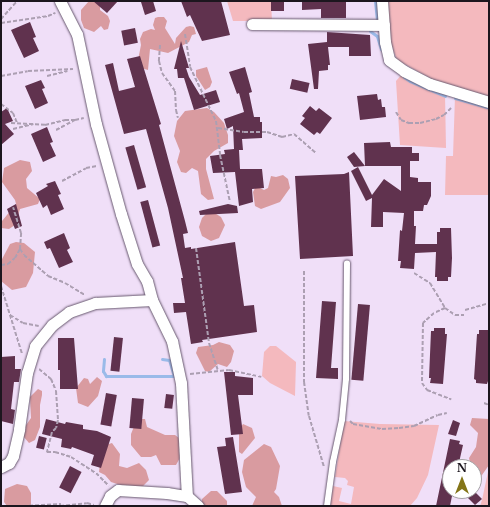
<!DOCTYPE html>
<html>
<head>
<meta charset="utf-8">
<style>
	body { margin:0 }
	#map { position:relative; width:490px; height:507px; overflow:hidden; background:#f0dff8; font-family:"Libre Baskerville",serif }
	div>[style] { position:absolute }
	[style*='--x'] { left:calc(var(--x)*1px); top:calc(var(--y)*1px); width:calc(var(--w)*1px); rotate:calc(var(--a)*1deg) }
	.green>* { inset:0; background:#f4b9be }
	.forest>* { inset:0; background:#d99ba0 }
	.stream>* { height:3px; margin:-1.5px; padding:0 1.5px; transform-origin:1.5px; border-radius:1.5px; background:#9abae9 }
	.building>* { inset:0; background:#60324e; transform-origin:0 0 }
	.path>* { height:2px; margin-top:-1px; transform-origin:0; background:repeating-linear-gradient(90deg,#ac9fb2 0 4px,transparent 0 6px) }
	.roads { filter:drop-shadow(0 0 1px #67586e) drop-shadow(0 0 1px #67586e) }
	.service>* { height:5.5px; margin:-2.75px; padding:0 2.75px; transform-origin:2.75px; border-radius:2.75px; background:#fff }
	.minor>* { height:11px; margin:-5.5px; padding:0 5.5px; transform-origin:5.5px; border-radius:5.5px; background:#fff }
	span { translate:-50% -50%; white-space:nowrap; text-align:center; line-height:1.15; -webkit-text-stroke:4px #fff; paint-order:stroke }
	.frame { position:absolute; inset:0; border:2px solid #1c161e; pointer-events:none }
	.north { position:absolute; left:442px; top:459px; width:40px; height:40px; box-sizing:border-box; background:#fff; border:1px solid #a4a2a5; border-radius:50%; rotate:0deg; font-size:11px; font-weight:700; line-height:16px; text-align:center; color:#1c161e }
	.north::after { content:''; display:block; margin:auto; width:14px; height:18px; background:#847518; clip-path:polygon(50% 0,100% 100%,50% 72%,0 100%) }
</style>
</head>
<body>
<div id="map">
	<div class="green">
		<i style="clip-path:polygon(227px 1px,271px 1px,272px 21px,233px 21px)"></i>
		<i style="clip-path:polygon(385px 1px,489px 1px,489px 98px,437px 82px,397px 60px,392px 47px,388px 43px)"></i>
		<i style="clip-path:polygon(403px 73px,445px 94px,446px 148px,400px 145px,396px 81px)"></i>
		<i style="clip-path:polygon(455px 96px,489px 106px,489px 195px,445px 195px,446px 156px,453px 156px)"></i>
		<i style="clip-path:polygon(270px 346px,276px 346px,296px 362px,295px 396px,270px 383px,262px 376px,264px 352px)"></i>
		<i style="clip-path:polygon(344px 421px,380px 424px,439px 425px,428px 475px,417px 498px,410px 506px,330px 506px,333px 486px,342px 488px,339px 501px,351px 504px,354px 487px,347px 485px,348px 481px,345px 478px,335px 477px)"></i>
		<i style="clip-path:polygon(489px 467px,489px 506px,480px 506px,482px 500px)"></i>
	</div>
	<div class="forest">
		<i style="clip-path:polygon(89px 1px,100px 1px,100px 10px,108px 16px,110px 21px,108px 29px,104px 30px,101px 26px,94px 32px,84px 28px,81px 20px,81px 10px)"></i>
		<i style="clip-path:polygon(158px 17px,164px 17px,167px 21px,165px 28px,175px 44px,176px 38px,186px 27px,190px 26px,194px 27px,196px 34px,192px 35px,189px 42px,168px 53px,150px 49px,148px 70px,141px 68px,138px 60px,141px 45px,140px 39px,143px 32px,151px 29px,155px 30px,153px 25px,155px 18px)"></i>
		<i style="clip-path:polygon(207px 67px,212px 82px,210px 87px,205px 90px,196px 76px,196px 70px)"></i>
		<i style="clip-path:polygon(207px 108px,214px 112px,224px 123px,228px 135px,228px 143px,214px 151px,206px 159px,206px 169px,214px 199px,208px 200px,201px 194px,198px 171px,192px 168px,186px 173px,181px 172px,177px 162px,180px 151px,174px 136px,177px 121px,185px 111px)"></i>
		<i style="clip-path:polygon(20px 160px,30px 162px,32px 171px,26px 179px,27px 188px,40px 199px,38px 204px,20px 209px,15px 225px,9px 229px,1px 228px,2px 221px,16px 204px,15px 200px,2px 182px,4px 168px)"></i>
		<i style="clip-path:polygon(283px 175px,288px 179px,290px 188px,280px 202px,261px 209px,255px 206px,253px 192px,256px 186px,264px 190px,268px 188px,271px 176px,276px 177px)"></i>
		<i style="clip-path:polygon(208px 212px,213px 212px,221px 217px,225px 225px,219px 238px,211px 241px,202px 236px,199px 227px,202px 218px)"></i>
		<i style="clip-path:polygon(16px 242px,24px 243px,35px 252px,33px 273px,26px 287px,12px 290px,1px 281px,1px 261px,10px 244px)"></i>
		<i style="clip-path:polygon(219px 342px,230px 345px,234px 351px,231px 362px,227px 367px,218px 364px,209px 372px,205px 371px,196px 353px,198px 347px,213px 345px)"></i>
		<i style="clip-path:polygon(97px 377px,102px 381px,98px 396px,88px 407px,78px 403px,76px 388px,84px 378px,88px 379px,90px 384px)"></i>
		<i style="clip-path:polygon(38px 389px,42px 391px,42px 395px,40px 405px,40px 427px,35px 440px,29px 443px,23px 436px,24px 428px,31px 418px,30px 397px)"></i>
		<i style="clip-path:polygon(472px 418px,489px 419px,489px 465px,482px 475px,478px 489px,474px 491px,474px 467px,471px 467px,469px 458px,476px 447px,478px 433px,470px 425px)"></i>
		<i style="clip-path:polygon(137px 419px,145px 419px,147px 427px,165px 435px,175px 435px,179px 438px,181px 456px,176px 465px,161px 465px,156px 455px,151px 457px,141px 457px,131px 445px,131px 434px)"></i>
		<i style="clip-path:polygon(243px 424px,252px 428px,255px 438px,242px 454px,239px 452px,239px 430px)"></i>
		<i style="clip-path:polygon(112px 443px,120px 454px,119px 466px,127px 468px,139px 463px,146px 470px,149px 480px,140px 489px,127px 487px,111px 482px,105px 475px,99px 472px,102px 446px)"></i>
		<i style="clip-path:polygon(264px 444px,271px 447px,280px 466px,276px 489px,274px 492px,279px 497px,282px 506px,252px 506px,256px 497px,246px 487px,242px 472px,244px 460px)"></i>
		<i style="clip-path:polygon(17px 484px,27px 486px,31px 493px,31px 506px,7px 506px,4px 502px,5px 489px)"></i>
		<i style="clip-path:polygon(211px 491px,217px 491px,227px 501px,227px 506px,202px 506px,202px 499px)"></i>
	</div>
	<div class="stream">
		<i style="--x:375;--y:1;--w:20;--a:84"></i>
		<i style="--x:370;--y:31;--w:9;--a:36"></i>
		<i style="--x:377;--y:36;--w:14;--a:73"></i>
		<i style="--x:404;--y:77;--w:7;--a:34"></i>
		<i style="--x:410;--y:81;--w:38;--a:23"></i>
		<i style="--x:455;--y:98;--w:35;--a:16"></i>
		<i style="--x:104;--y:359;--w:12;--a:95"></i>
		<i style="--x:103;--y:371;--w:6;--a:59"></i>
		<i style="--x:106;--y:376;--w:68;--a:0"></i>
		<i style="--x:174;--y:376;--w:17;--a:-107"></i>
		<i style="--x:169;--y:360;--w:7;--a:-172"></i>
	</div>
	<div class="building">
		<i style="clip-path:polygon(93px 1px,118px 1px,107px 13px)"></i>
		<i style="clip-path:polygon(145px 1px,153px 1px,156px 11px,145px 15px,141px 2px)"></i>
		<i style="clip-path:polygon(181px 1px,221px 1px,230px 35px,202px 41px,190px 15px,187px 17px)"></i>
		<i style="left:271px;top:1px;width:13px;height:10px"></i>
		<i style="clip-path:polygon(302px 1px,346px 1px,346px 18px,321px 18px,321px 9px,302px 10px)"></i>
		<i style="clip-path:polygon(30px 22px,36px 37px,33px 38px,39px 51px,24px 58px,11px 30px)"></i>
		<i style="left:135px;top:28px;width:15px;height:14px;rotate:79deg"></i>
		<i style="clip-path:polygon(327px 32px,370px 35px,371px 56px,349px 56px,349px 47px,328px 47px,330px 65px,328px 65px,328px 70px,319px 71px,318px 89px,314px 89px,308px 44px,327px 42px,327px 44px)"></i>
		<i style="clip-path:polygon(181px 41px,189px 68px,186px 68px,189px 77px,200px 95px,216px 90px,220px 102px,194px 110px,184px 78px,178px 78px,177px 69px,174px 69px)"></i>
		<i style="clip-path:polygon(140px 56px,161px 124px,159px 125px,185px 221px,188px 233px,183px 234px,185px 248px,191px 247px,191px 249px,235px 242px,244px 306px,254px 305px,257px 332px,202px 340px,203px 342px,191px 344px,186px 312px,174px 313px,173px 303px,185px 303px,181px 278px,183px 278px,168px 208px,146px 129px,124px 134px,105px 65px,113px 63px,119px 91px,135px 87px,127px 59px)"></i>
		<i style="clip-path:polygon(245px 67px,252px 92px,249px 93px,254px 117px,260px 117px,260px 122px,262px 122px,262px 138px,242px 139px,243px 150px,239px 150px,240px 169px,262px 169px,264px 188px,252px 189px,253px 202px,239px 206px,235px 172px,213px 173px,210px 156px,225px 154px,224px 150px,234px 149px,233px 126px,227px 129px,224px 119px,244px 112px,239px 93px,237px 94px,229px 72px)"></i>
		<i style="left:292px;top:79px;width:18px;height:10px;rotate:13deg"></i>
		<i style="clip-path:polygon(41px 80px,45px 88px,42px 89px,48px 103px,35px 109px,25px 86px)"></i>
		<i style="clip-path:polygon(377px 94px,378px 100px,381px 99px,382px 107px,385px 107px,386px 117px,360px 120px,357px 96px)"></i>
		<i style="clip-path:polygon(310px 106px,316px 111px,319px 108px,332px 118px,320px 134px,317px 132px,314px 135px,300px 124px,305px 118px,302px 116px)"></i>
		<i style="clip-path:polygon(7px 108px,13px 121px,5px 124px,14px 134px,1px 145px,1px 112px)"></i>
		<i style="clip-path:polygon(47px 127px,53px 142px,50px 143px,56px 156px,43px 162px,31px 134px)"></i>
		<i style="clip-path:polygon(390px 142px,391px 147px,412px 147px,412px 153px,419px 153px,419px 161px,410px 161px,410px 177px,418px 178px,418px 182px,431px 182px,431px 196px,427px 205px,424px 205px,423px 211px,414px 211px,414px 226px,416px 226px,415px 244px,437px 244px,437px 232px,440px 232px,440px 228px,451px 228px,452px 258px,451px 277px,448px 277px,448px 281px,437px 281px,437px 277px,435px 277px,436px 252px,415px 253px,414px 269px,400px 268px,401px 261px,398px 261px,400px 230px,402px 231px,404px 213px,383px 212px,383px 227px,371px 227px,372px 198px,366px 201px,351px 171px,358px 167px,372px 195px,384px 179px,401px 191px,401px 166px,365px 166px,364px 143px)"></i>
		<i style="left:134px;top:145px;width:44px;height:9px;rotate:74deg"></i>
		<i style="clip-path:polygon(354px 152px,365px 166px,354px 167px,347px 157px)"></i>
		<i style="clip-path:polygon(349px 172px,353px 256px,300px 259px,295px 176px,344px 174px)"></i>
		<i style="clip-path:polygon(55px 181px,61px 194px,58px 195px,64px 209px,51px 215px,47px 205px,43px 208px,36px 193px,48px 186px,46px 184px)"></i>
		<i style="left:148px;top:200px;width:47px;height:8px;rotate:75deg"></i>
		<i style="clip-path:polygon(16px 204px,22px 226px,15px 229px,7px 209px)"></i>
		<i style="clip-path:polygon(228px 204px,237px 206px,238px 213px,200px 215px,199px 211px)"></i>
		<i style="clip-path:polygon(64px 233px,70px 248px,67px 250px,73px 262px,59px 268px,50px 248px,47px 249px,44px 242px)"></i>
		<i style="clip-path:polygon(322px 301px,336px 302px,331px 368px,338px 368px,338px 379px,316px 378px)"></i>
		<i style="left:358px;top:304px;width:12px;height:76px;rotate:5deg"></i>
		<i style="clip-path:polygon(434px 328px,445px 328px,445px 334px,447px 334px,443px 384px,430px 383px,431px 378px,429px 378px,431px 331px,434px 331px)"></i>
		<i style="clip-path:polygon(479px 330px,489px 330px,489px 378px,487px 384px,476px 383px,476px 380px,474px 379px,477px 334px,479px 334px)"></i>
		<i style="left:114px;top:337px;width:9px;height:34px;rotate:6deg"></i>
		<i style="clip-path:polygon(58px 338px,74px 338px,78px 389px,60px 389px,60px 370px,58px 370px)"></i>
		<i style="clip-path:polygon(15px 356px,15px 369px,21px 369px,19px 382px,14px 382px,11px 409px,15px 410px,13px 424px,1px 421px,1px 357px)"></i>
		<i style="clip-path:polygon(224px 372px,235px 372px,235px 376px,253px 378px,253px 395px,238px 395px,243px 434px,231px 435px)"></i>
		<i style="left:106px;top:393px;width:11px;height:32px;rotate:10deg"></i>
		<i style="left:166px;top:394px;width:8px;height:14px;rotate:7deg"></i>
		<i style="left:132px;top:398px;width:12px;height:30px;rotate:5deg"></i>
		<i style="clip-path:polygon(46px 419px,65px 424px,66px 422px,83px 425px,83px 429px,97px 431px,111px 437px,101px 468px,91px 465px,94px 455px,72px 447px,71px 449px,61px 447px,62px 439px,42px 434px)"></i>
		<i style="clip-path:polygon(453px 420px,460px 423px,456px 436px,448px 434px)"></i>
		<i style="left:39px;top:436px;width:8px;height:12px;rotate:14deg"></i>
		<i style="clip-path:polygon(233px 437px,242px 492px,225px 494px,217px 447px,226px 446px,225px 438px)"></i>
		<i style="clip-path:polygon(450px 439px,460px 441px,459px 444px,463px 445px,458px 467px,450px 467px,450px 491px,453px 491px,450px 506px,436px 506px)"></i>
		<i style="left:70px;top:466px;width:13px;height:24px;rotate:27deg"></i>
		<i style="clip-path:polygon(470px 491px,474px 491px,482px 499px,475px 505px,465px 495px)"></i>
	</div>
	<div class="path">
		<i style="--x:1;--y:19;--w:24;--a:-48"></i>
		<i style="--x:1;--y:23;--w:48;--a:-8.5"></i>
		<i style="--x:48;--y:16;--w:8;--a:-23"></i>
		<i style="--x:185;--y:34;--w:33;--a:81"></i>
		<i style="--x:190;--y:67;--w:60;--a:64.3"></i>
		<i style="--x:216;--y:121;--w:34;--a:83"></i>
		<i style="--x:220;--y:155;--w:48;--a:78"></i>
		<i style="--x:160;--y:45;--w:16;--a:94"></i>
		<i style="--x:159;--y:61;--w:12;--a:76"></i>
		<i style="--x:162;--y:73;--w:22;--a:54"></i>
		<i style="--x:175;--y:91;--w:19;--a:87"></i>
		<i style="--x:176;--y:110;--w:8;--a:76"></i>
		<i style="--x:1;--y:76;--w:27;--a:-10"></i>
		<i style="--x:28;--y:71;--w:45;--a:-2.5"></i>
		<i style="--x:47;--y:76;--w:21;--a:-14"></i>
		<i style="--x:1;--y:104;--w:15;--a:37"></i>
		<i style="--x:13;--y:113;--w:11;--a:68"></i>
		<i style="--x:396;--y:112;--w:9;--a:58"></i>
		<i style="--x:401;--y:120;--w:9;--a:21"></i>
		<i style="--x:409;--y:123;--w:11;--a:0"></i>
		<i style="--x:420;--y:123;--w:16;--a:-14"></i>
		<i style="--x:436;--y:119;--w:9;--a:-27"></i>
		<i style="--x:444;--y:115;--w:10;--a:-45"></i>
		<i style="--x:11;--y:123;--w:34;--a:3"></i>
		<i style="--x:45;--y:125;--w:21;--a:-14"></i>
		<i style="--x:65;--y:120;--w:10;--a:0"></i>
		<i style="--x:218;--y:128;--w:26;--a:9"></i>
		<i style="--x:244;--y:132;--w:23;--a:0"></i>
		<i style="--x:267;--y:132;--w:16;--a:18"></i>
		<i style="--x:282;--y:137;--w:12;--a:-14"></i>
		<i style="--x:294;--y:134;--w:29;--a:41"></i>
		<i style="--x:13;--y:129;--w:21;--a:-14"></i>
		<i style="--x:56;--y:130;--w:21;--a:-28"></i>
		<i style="--x:75;--y:120;--w:9;--a:-13"></i>
		<i style="--x:62;--y:181;--w:27;--a:-28"></i>
		<i style="--x:86;--y:168;--w:11;--a:-10"></i>
		<i style="--x:196;--y:248;--w:96;--a:82.2"></i>
		<i style="--x:209;--y:343;--w:28;--a:72"></i>
		<i style="--x:20;--y:249;--w:7;--a:56"></i>
		<i style="--x:24;--y:255;--w:32;--a:41"></i>
		<i style="--x:48;--y:276;--w:18;--a:22"></i>
		<i style="--x:65;--y:283;--w:23;--a:31"></i>
		<i style="--x:1;--y:265;--w:7;--a:-8"></i>
		<i style="--x:8;--y:264;--w:9;--a:-41"></i>
		<i style="--x:15;--y:258;--w:10;--a:-61"></i>
		<i style="--x:20;--y:249;--w:16;--a:-86"></i>
		<i style="--x:21;--y:233;--w:27;--a:-107"></i>
		<i style="--x:304;--y:271;--w:111;--a:90"></i>
		<i style="--x:304;--y:382;--w:34;--a:82"></i>
		<i style="--x:309;--y:416;--w:53;--a:73.6"></i>
		<i style="--x:414;--y:273;--w:19;--a:32"></i>
		<i style="--x:430;--y:283;--w:29;--a:59"></i>
		<i style="--x:445;--y:308;--w:12;--a:35"></i>
		<i style="--x:455;--y:315;--w:9;--a:0"></i>
		<i style="--x:1;--y:286;--w:71;--a:72.8"></i>
		<i style="--x:445;--y:308;--w:12;--a:156"></i>
		<i style="--x:434;--y:313;--w:15;--a:138"></i>
		<i style="--x:423;--y:323;--w:60;--a:91"></i>
		<i style="--x:422;--y:383;--w:9;--a:54"></i>
		<i style="--x:427;--y:390;--w:26;--a:21"></i>
		<i style="--x:465;--y:310;--w:25;--a:-16"></i>
		<i style="--x:10;--y:315;--w:15;--a:32"></i>
		<i style="--x:23;--y:323;--w:16;--a:11"></i>
		<i style="--x:39;--y:369;--w:16;--a:40"></i>
		<i style="--x:51;--y:379;--w:13;--a:67"></i>
		<i style="--x:56;--y:391;--w:29;--a:86"></i>
		<i style="--x:58;--y:420;--w:8;--a:104"></i>
		<i style="--x:56;--y:428;--w:6;--a:135"></i>
		<i style="--x:52;--y:432;--w:21;--a:104"></i>
		<i style="--x:47;--y:452;--w:8;--a:0"></i>
		<i style="--x:55;--y:452;--w:17;--a:17"></i>
		<i style="--x:71;--y:457;--w:30;--a:33"></i>
		<i style="--x:96;--y:473;--w:18;--a:45"></i>
		<i style="--x:190;--y:374;--w:39;--a:-6"></i>
		<i style="--x:229;--y:370;--w:33;--a:12"></i>
		<i style="--x:484;--y:403;--w:5;--a:22"></i>
		<i style="--x:350;--y:421;--w:4;--a:45"></i>
		<i style="--x:353;--y:424;--w:29;--a:10"></i>
		<i style="--x:382;--y:429;--w:17;--a:-3"></i>
		<i style="--x:399;--y:428;--w:15;--a:-8"></i>
		<i style="--x:414;--y:426;--w:26;--a:-25"></i>
		<i style="--x:438;--y:415;--w:9;--a:-13"></i>
		<i style="--x:23;--y:506;--w:38;--a:-3"></i>
		<i style="--x:60;--y:506;--w:27;--a:-6"></i>
		<i style="--x:87;--y:503;--w:7;--a:16"></i>
	</div>
	<div class="roads">
		<div class="service">
			<i style="--x:327;--y:506;--w:44;--a:-82.2"></i>
			<i style="--x:333;--y:462;--w:43;--a:-77.9"></i>
			<i style="--x:342;--y:420;--w:41;--a:-84.4"></i>
			<i style="--x:346;--y:379;--w:115;--a:-89.5"></i>
		</div>
		<div class="minor">
			<i style="--x:60;--y:1;--w:37;--a:63"></i>
			<i style="--x:77;--y:34;--w:92;--a:78.1"></i>
			<i style="--x:96;--y:124;--w:93;--a:74.5"></i>
			<i style="--x:121;--y:214;--w:52;--a:72.3"></i>
			<i style="--x:137;--y:264;--w:20;--a:60"></i>
			<i style="--x:147;--y:281;--w:20;--a:75"></i>
			<i style="--x:152;--y:300;--w:46;--a:64"></i>
			<i style="--x:172;--y:341;--w:43;--a:77.9"></i>
			<i style="--x:181;--y:383;--w:113;--a:87"></i>
			<i style="--x:382;--y:1;--w:41;--a:85.8"></i>
			<i style="--x:385;--y:42;--w:18;--a:77"></i>
			<i style="--x:389;--y:60;--w:19;--a:36"></i>
			<i style="--x:404;--y:71;--w:29;--a:27"></i>
			<i style="--x:430;--y:84;--w:62;--a:17"></i>
			<i style="--x:252;--y:24;--w:132;--a:0.4"></i>
			<i style="--x:1;--y:467;--w:9;--a:-27"></i>
			<i style="--x:9;--y:463;--w:8;--a:-60"></i>
			<i style="--x:13;--y:456;--w:28;--a:-77"></i>
			<i style="--x:19;--y:429;--w:57;--a:-81.9"></i>
			<i style="--x:27;--y:373;--w:28;--a:-73"></i>
			<i style="--x:35;--y:346;--w:27;--a:-51"></i>
			<i style="--x:52;--y:325;--w:21;--a:-37"></i>
			<i style="--x:69;--y:312;--w:28;--a:-19"></i>
			<i style="--x:95;--y:303;--w:57;--a:-3"></i>
			<i style="--x:105;--y:506;--w:11;--a:-63"></i>
			<i style="--x:110;--y:496;--w:10;--a:-37"></i>
			<i style="--x:118;--y:490;--w:49;--a:3.5"></i>
			<i style="--x:167;--y:493;--w:20;--a:9"></i>
			<i style="--x:187;--y:496;--w:15;--a:42"></i>
		</div>
	</div>
	<div class="frame"></div>
	<div class="north">N</div>
</div>
</body>
</html>
